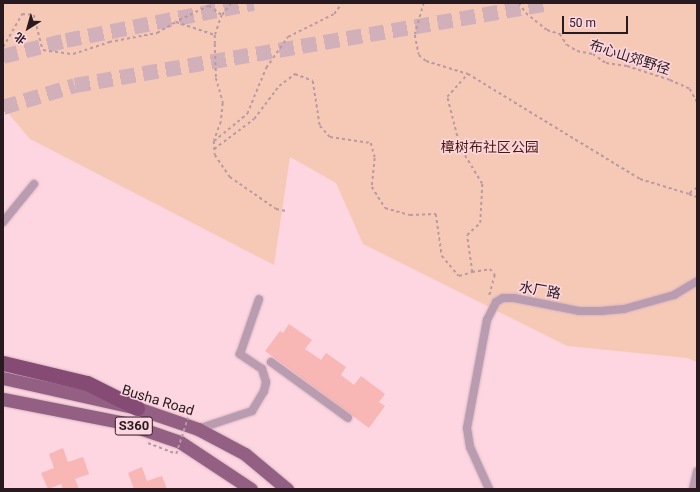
<!DOCTYPE html>
<html>
<head>
<meta charset="utf-8">
<style>
	body { margin:0 }
	#map { position:relative; width:700px; height:492px; overflow:hidden; background:#fdd6e1; font-family:Roboto,"Noto Sans SC",sans-serif }
	div>[style] { position:absolute }
	[style*='--x'] { left:calc(var(--x)*1px); top:calc(var(--y)*1px); width:calc(var(--w)*1px); rotate:calc(var(--a)*1deg) }
	.green>* { inset:0; background:#f6c9b7 }
	.building>* { inset:0; background:#f8b6b4 }
	.highway-tunnel>* { height:15px; margin-top:-7.5px; transform-origin:0; background:repeating-linear-gradient(90deg,#d2b0ba 0 15px,transparent 0 23px) }
	.path>* { height:1.5px; margin-top:-0.75px; transform-origin:0; background:repeating-linear-gradient(90deg,#b99aa2 0 3px,transparent 0 6px) }
	.roads { filter:drop-shadow(0 0 1px #d7b4be) drop-shadow(0 0 1px #d7b4be) }
	.street>* { height:8px; margin:-4px; padding:0 4px; transform-origin:4px; border-radius:4px; background:#b99caf }
	.primary>* { height:13px; margin:-6.5px; padding:0 6.5px; transform-origin:6.5px; border-radius:6.5px; background:#936084 }
	.highway>* { height:15px; margin:-7.5px; padding:0 7.5px; transform-origin:7.5px; border-radius:7.5px; background:#854b74 }
	.path-bridge>* { height:1.5px; margin-top:-0.75px; transform-origin:0; background:repeating-linear-gradient(90deg,#b99aa2 0 3px,transparent 0 6px) }
	span { translate:-50% -50%; white-space:nowrap; text-align:center; line-height:1.15; -webkit-text-stroke:3px #fdd6e1; paint-order:stroke }
	.shield-label span { padding:1px 3px; background:#fdd6e1; border:1px solid; border-radius:3px; -webkit-text-stroke-width:0 }
	.shield-label { font-size:13px; color:#281a1e; font-weight:700 }
	.street-label { font-size:14px; color:#281a1e }
	.park-label { font-size:14px; color:#481b07 }
	.frame { position:absolute; inset:0; border:4px solid #281a1e; pointer-events:none }
	.north { position:absolute; left:8px; top:8px; width:40px; height:40px; -webkit-text-stroke:3px #fdd6e1; paint-order:stroke; rotate:217deg; font-size:11px; font-weight:700; line-height:16px; text-align:center; color:#281a1e }
	.north::after { content:''; display:block; margin:auto; width:14px; height:18px; background:#281a1e; clip-path:polygon(50% 0,100% 100%,50% 72%,0 100%) }
	.scale { position:absolute; left:562px; top:16px; width:66px; height:18px; box-sizing:border-box; border:2px solid #281a1e; border-top:0; padding-left:5px; font-size:12px; line-height:14px; white-space:nowrap; color:#281a1e; -webkit-text-stroke:3px #fdd6e1; paint-order:stroke }
</style>
</head>
<body>
<div id="map">
	<div class="green">
		<i style="clip-path:polygon(3px 3px,697px 3px,697px 362px,687px 358px,567px 346px,363px 244px,336px 183px,290px 157px,274px 265px,30px 139px,3px 107px)"></i>
	</div>
	<div class="building">
		<i style="clip-path:polygon(289px 324px,312px 340px,305px 349px,321px 360px,326px 353px,346px 367px,341px 375px,354px 385px,361px 376px,385px 394px,379px 402px,385px 406px,369px 428px,265px 351px,280px 331px,283px 333px)"></i>
		<i style="clip-path:polygon(63px 448px,68px 462px,83px 457px,89px 474px,75px 479px,79px 489px,63px 489px,61px 484px,48px 489px,41px 473px,54px 468px,49px 454px)"></i>
		<i style="clip-path:polygon(142px 467px,147px 481px,162px 476px,167px 489px,134px 489px,128px 473px)"></i>
	</div>
	<div class="highway-tunnel">
		<i style="--x:3;--y:56;--w:65;--a:-14.3"></i>
		<i style="--x:66;--y:40;--w:191;--a:-11.2"></i>
		<i style="--x:3;--y:107;--w:75;--a:-17"></i>
		<i style="--x:75;--y:85;--w:481;--a:-9.8"></i>
	</div>
	<div class="path">
		<i style="--x:212;--y:3;--w:4;--a:135"></i>
		<i style="--x:209;--y:6;--w:16;--a:35"></i>
		<i style="--x:222;--y:15;--w:15;--a:-53"></i>
		<i style="--x:424;--y:3;--w:33;--a:106"></i>
		<i style="--x:415;--y:35;--w:20;--a:79"></i>
		<i style="--x:419;--y:55;--w:9;--a:41"></i>
		<i style="--x:426;--y:61;--w:44;--a:17.2"></i>
		<i style="--x:468;--y:74;--w:202;--a:31.4"></i>
		<i style="--x:640;--y:179;--w:51;--a:17"></i>
		<i style="--x:519;--y:3;--w:12;--a:55"></i>
		<i style="--x:526;--y:13;--w:27;--a:39"></i>
		<i style="--x:547;--y:30;--w:14;--a:17"></i>
		<i style="--x:560;--y:34;--w:13;--a:58"></i>
		<i style="--x:567;--y:45;--w:12;--a:31"></i>
		<i style="--x:577;--y:51;--w:16;--a:11"></i>
		<i style="--x:593;--y:54;--w:16;--a:35"></i>
		<i style="--x:606;--y:63;--w:21;--a:8"></i>
		<i style="--x:627;--y:66;--w:45;--a:18"></i>
		<i style="--x:670;--y:80;--w:22;--a:24"></i>
		<i style="--x:690;--y:89;--w:15;--a:62"></i>
		<i style="--x:209;--y:6;--w:37;--a:154"></i>
		<i style="--x:176;--y:22;--w:41;--a:18.4"></i>
		<i style="--x:222;--y:15;--w:21;--a:109"></i>
		<i style="--x:215;--y:35;--w:9;--a:90"></i>
		<i style="--x:215;--y:44;--w:34;--a:88"></i>
		<i style="--x:216;--y:78;--w:26;--a:74"></i>
		<i style="--x:223;--y:103;--w:19;--a:96"></i>
		<i style="--x:221;--y:122;--w:20;--a:110"></i>
		<i style="--x:214;--y:141;--w:43;--a:-39.3"></i>
		<i style="--x:247;--y:114;--w:50;--a:-67.6"></i>
		<i style="--x:266;--y:68;--w:38;--a:-55"></i>
		<i style="--x:288;--y:37;--w:51;--a:-26.6"></i>
		<i style="--x:334;--y:14;--w:14;--a:-54"></i>
		<i style="--x:3;--y:47;--w:38;--a:-60"></i>
		<i style="--x:22;--y:14;--w:12;--a:5"></i>
		<i style="--x:34;--y:15;--w:36;--a:76"></i>
		<i style="--x:43;--y:50;--w:30;--a:8"></i>
		<i style="--x:73;--y:54;--w:38;--a:-18"></i>
		<i style="--x:109;--y:42;--w:49;--a:-10.6"></i>
		<i style="--x:157;--y:33;--w:22;--a:-30"></i>
		<i style="--x:214;--y:141;--w:14;--a:86"></i>
		<i style="--x:215;--y:155;--w:27;--a:56"></i>
		<i style="--x:230;--y:177;--w:56;--a:34.8"></i>
		<i style="--x:276;--y:209;--w:10;--a:11"></i>
		<i style="--x:214;--y:149;--w:50;--a:-36.9"></i>
		<i style="--x:254;--y:119;--w:41;--a:-52.9"></i>
		<i style="--x:279;--y:86;--w:20;--a:-37"></i>
		<i style="--x:295;--y:74;--w:19;--a:21"></i>
		<i style="--x:313;--y:81;--w:46;--a:81.2"></i>
		<i style="--x:320;--y:126;--w:15;--a:48"></i>
		<i style="--x:330;--y:137;--w:41;--a:8.3"></i>
		<i style="--x:371;--y:143;--w:16;--a:75"></i>
		<i style="--x:375;--y:158;--w:29;--a:96"></i>
		<i style="--x:372;--y:187;--w:25;--a:58"></i>
		<i style="--x:385;--y:208;--w:26;--a:16"></i>
		<i style="--x:410;--y:215;--w:26;--a:-2"></i>
		<i style="--x:436;--y:214;--w:42;--a:81.9"></i>
		<i style="--x:442;--y:256;--w:26;--a:50"></i>
		<i style="--x:459;--y:276;--w:14;--a:-17"></i>
		<i style="--x:472;--y:272;--w:37;--a:-98"></i>
		<i style="--x:467;--y:235;--w:18;--a:-43"></i>
		<i style="--x:480;--y:223;--w:39;--a:-87"></i>
		<i style="--x:482;--y:184;--w:42;--a:-121.4"></i>
		<i style="--x:460;--y:148;--w:53;--a:-104.3"></i>
		<i style="--x:447;--y:97;--w:31;--a:-48"></i>
		<i style="--x:697;--y:188;--w:10;--a:143"></i>
		<i style="--x:689;--y:194;--w:9;--a:21"></i>
		<i style="--x:472;--y:272;--w:18;--a:-9"></i>
		<i style="--x:490;--y:269;--w:8;--a:50"></i>
		<i style="--x:495;--y:275;--w:23;--a:105"></i>
		<i style="--x:148;--y:443;--w:30;--a:21"></i>
	</div>
	<div class="roads">
		<div class="street">
			<i style="--x:3;--y:222;--w:49;--a:-50.8"></i>
			<i style="--x:271;--y:362;--w:95;--a:36"></i>
			<i style="--x:198;--y:429;--w:57;--a:-18.4"></i>
			<i style="--x:252;--y:411;--w:23;--a:-59"></i>
			<i style="--x:264;--y:391;--w:9;--a:-77"></i>
			<i style="--x:266;--y:382;--w:14;--a:-107"></i>
			<i style="--x:262;--y:369;--w:27;--a:-146"></i>
			<i style="--x:240;--y:354;--w:58;--a:-70.9"></i>
			<i style="--x:489;--y:489;--w:46;--a:-114.3"></i>
			<i style="--x:470;--y:447;--w:19;--a:-99"></i>
			<i style="--x:467;--y:428;--w:110;--a:-79.5"></i>
			<i style="--x:487;--y:320;--w:20;--a:-63"></i>
			<i style="--x:496;--y:302;--w:8;--a:-30"></i>
			<i style="--x:503;--y:298;--w:11;--a:0"></i>
			<i style="--x:514;--y:298;--w:66;--a:11.3"></i>
			<i style="--x:579;--y:311;--w:22;--a:0"></i>
			<i style="--x:601;--y:311;--w:23;--a:-5"></i>
			<i style="--x:624;--y:309;--w:52;--a:-15.6"></i>
			<i style="--x:674;--y:295;--w:27;--a:-31"></i>
			<i style="--x:693;--y:489;--w:18;--a:-77"></i>
		</div>
		<div class="primary">
			<i style="--x:3;--y:378;--w:137;--a:12.6"></i>
			<i style="--x:137;--y:408;--w:65;--a:19"></i>
			<i style="--x:198;--y:429;--w:53;--a:28"></i>
			<i style="--x:245;--y:454;--w:55;--a:39.8"></i>
			<i style="--x:3;--y:399;--w:124;--a:11.1"></i>
			<i style="--x:125;--y:423;--w:58;--a:19.1"></i>
			<i style="--x:180;--y:442;--w:85;--a:33.5"></i>
		</div>
		<div class="highway">
			<i style="--x:3;--y:363;--w:86;--a:13.4"></i>
			<i style="--x:87;--y:383;--w:56;--a:26.6"></i>
		</div>
	</div>
	<div class="path-bridge">
		<i style="--x:176;--y:454;--w:38;--a:-72"></i>
	</div>
	<div class="shield-label">
		<span style="left:134px;top:426px">S360</span>
	</div>
	<div class="street-label">
		<span style="left:630px;top:57px;rotate:18deg">布心山郊野径</span>
		<span style="left:540px;top:290px;rotate:10deg">水厂路</span>
		<span style="left:158px;top:400px;rotate:17deg">Busha Road</span>
	</div>
	<div class="park-label">
		<span style="left:490px;top:147px">樟树布社区公园</span>
	</div>
	<div class="frame"></div>
	<div class="north">北</div>
	<div class="scale">50 m</div>
</div>
</body>
</html>
